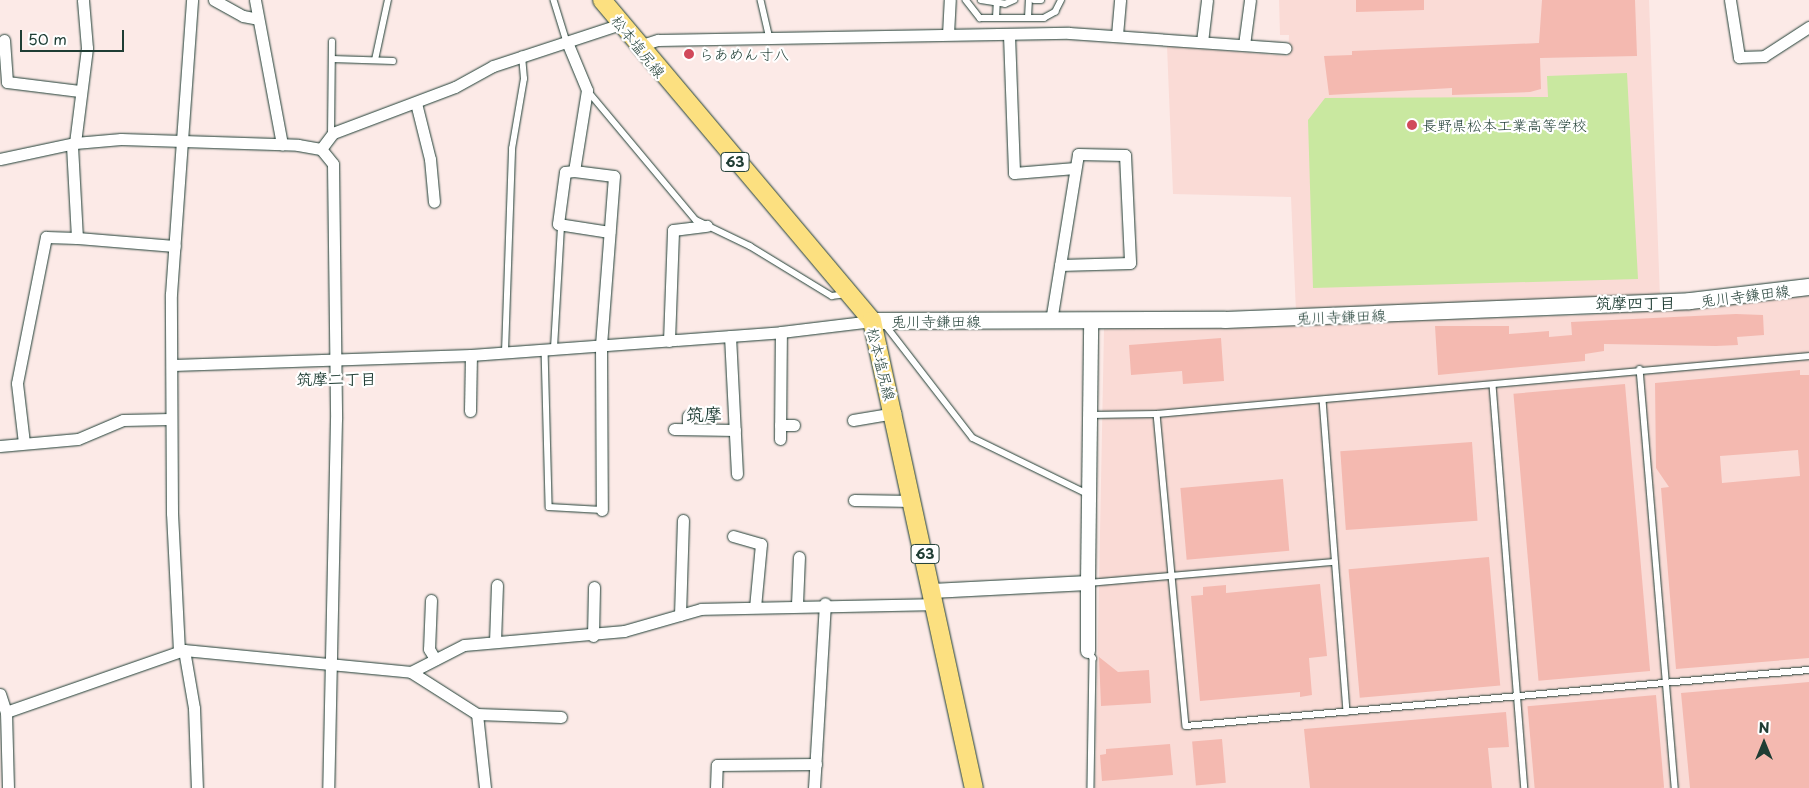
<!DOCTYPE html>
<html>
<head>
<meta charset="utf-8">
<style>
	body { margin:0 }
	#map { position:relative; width:1809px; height:788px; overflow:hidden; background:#fceae7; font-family:"Playpen Sans","Klee One",sans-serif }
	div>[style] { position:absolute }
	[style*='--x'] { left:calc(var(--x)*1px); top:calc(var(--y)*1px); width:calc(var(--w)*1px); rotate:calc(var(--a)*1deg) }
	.built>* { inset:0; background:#fadbd6 }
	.green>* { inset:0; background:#c9e8a0 }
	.building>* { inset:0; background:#f4b9b0; transform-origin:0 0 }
	.roads { filter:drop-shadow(0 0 1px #1f3d34) drop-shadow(0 0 1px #1f3d34) }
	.service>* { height:5.5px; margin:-2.75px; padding:0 2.75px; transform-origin:2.75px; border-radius:2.75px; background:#fff }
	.minor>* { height:11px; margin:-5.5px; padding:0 5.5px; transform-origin:5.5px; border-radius:5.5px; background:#fff }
	.tertiary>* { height:14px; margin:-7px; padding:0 7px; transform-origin:7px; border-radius:7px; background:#fff }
	.secondary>* { height:16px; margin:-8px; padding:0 8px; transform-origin:8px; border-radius:8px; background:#fff }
	.primary>* { height:18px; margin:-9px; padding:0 9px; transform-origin:9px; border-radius:9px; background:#fce080 }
	.dots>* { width:14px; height:14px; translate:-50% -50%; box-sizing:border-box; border:2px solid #fff; border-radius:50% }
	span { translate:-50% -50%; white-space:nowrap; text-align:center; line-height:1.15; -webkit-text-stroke:4.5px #fff; paint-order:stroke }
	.shield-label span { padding:1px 4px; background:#fff; border:1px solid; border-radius:4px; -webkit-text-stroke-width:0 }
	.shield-label { font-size:14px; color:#1f3d34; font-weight:700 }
	.street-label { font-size:15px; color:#1f3d34 }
	.poi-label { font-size:15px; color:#1f3d34 }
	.left { translate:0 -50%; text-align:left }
	.neighbourhood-label { font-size:16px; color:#1f3d34; font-weight:700 }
	.quarter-label { font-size:18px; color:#1f3d34; font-weight:700 }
	.north { position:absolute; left:1739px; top:718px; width:50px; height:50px; -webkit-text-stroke:4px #fff; paint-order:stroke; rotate:0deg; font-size:14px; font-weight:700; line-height:20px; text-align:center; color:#1f3d34 }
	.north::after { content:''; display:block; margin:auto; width:18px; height:22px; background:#1f3d34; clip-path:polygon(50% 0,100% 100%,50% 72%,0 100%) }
	.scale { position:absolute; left:20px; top:30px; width:104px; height:22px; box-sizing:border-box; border:2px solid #1f3d34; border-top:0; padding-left:6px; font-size:15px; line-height:18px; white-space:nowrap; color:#1f3d34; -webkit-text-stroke:4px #fff; paint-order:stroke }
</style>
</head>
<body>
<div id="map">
	<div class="built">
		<i style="clip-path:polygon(1279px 0,1649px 0,1660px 298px,1296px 312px,1291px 197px,1173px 194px,1167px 46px,1288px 56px,1289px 35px,1280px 35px)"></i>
		<i style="clip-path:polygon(1809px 293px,1809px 788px,1095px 788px,1104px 329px,1584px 315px,1720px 305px)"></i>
	</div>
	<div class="green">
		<i style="clip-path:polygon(1627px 73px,1638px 279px,1313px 288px,1308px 120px,1325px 98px,1548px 97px,1547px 76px)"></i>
	</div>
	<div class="building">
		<i style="clip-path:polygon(1356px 0,1424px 0,1424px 10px,1356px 12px)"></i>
		<i style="clip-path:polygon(1542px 0,1635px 0,1637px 56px,1540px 58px,1541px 89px,1530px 92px,1452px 95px,1452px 88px,1329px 95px,1324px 56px,1352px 55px,1352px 51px,1539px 43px)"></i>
		<i style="clip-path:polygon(1736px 314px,1763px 315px,1764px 335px,1737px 337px,1738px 345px,1716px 346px,1604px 344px,1604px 351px,1585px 354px,1585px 361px,1438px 375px,1435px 326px,1509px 326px,1509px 334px,1549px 331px,1549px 337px,1572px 335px,1571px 322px)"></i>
		<i style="clip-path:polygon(1221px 338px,1224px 381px,1183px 384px,1182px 371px,1131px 375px,1129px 345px)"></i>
		<i style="clip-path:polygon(evenodd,1800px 370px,1800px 375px,1809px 375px,1809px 658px,1676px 669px,1661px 488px,1669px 487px,1656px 468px,1655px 383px,1800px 370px,1798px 450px,1800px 476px,1722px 483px,1720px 456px,1798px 450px)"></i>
		<i style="left:1625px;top:384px;width:288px;height:112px;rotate:85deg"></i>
		<i style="left:1472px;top:442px;width:79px;height:132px;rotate:86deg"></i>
		<i style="left:1283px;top:479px;width:72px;height:103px;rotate:85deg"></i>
		<i style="left:1489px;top:557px;width:129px;height:141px;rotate:85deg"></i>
		<i style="clip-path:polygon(1320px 584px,1327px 656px,1309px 658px,1312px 695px,1300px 697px,1300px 692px,1200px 701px,1191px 596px,1203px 595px,1203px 587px,1226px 585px,1226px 593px)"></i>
		<i style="clip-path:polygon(1099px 657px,1118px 672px,1149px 670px,1151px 703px,1101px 706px)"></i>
		<i style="clip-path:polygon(1809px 682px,1809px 788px,1690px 788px,1681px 693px)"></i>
		<i style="left:1656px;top:695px;width:93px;height:129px;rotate:85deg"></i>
		<i style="clip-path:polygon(1506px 712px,1509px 747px,1488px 748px,1492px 788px,1310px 788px,1304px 729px)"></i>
		<i style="left:1222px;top:739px;width:44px;height:30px;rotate:85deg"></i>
		<i style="clip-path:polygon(1170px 744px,1173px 775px,1102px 781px,1100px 755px,1106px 754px,1106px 749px)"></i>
	</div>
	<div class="roads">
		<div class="service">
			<i style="--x:554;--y:0;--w:44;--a:72.8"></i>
			<i style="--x:761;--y:0;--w:39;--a:77"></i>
			<i style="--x:966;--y:0;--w:23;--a:52"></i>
			<i style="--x:980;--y:18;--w:64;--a:0"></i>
			<i style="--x:1044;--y:18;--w:13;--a:-29"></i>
			<i style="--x:1055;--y:12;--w:13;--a:-63"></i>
			<i style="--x:981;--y:0;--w:24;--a:9"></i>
			<i style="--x:1005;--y:4;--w:10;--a:-24"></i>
			<i style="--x:1034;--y:0;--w:7;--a:0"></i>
			<i style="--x:996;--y:18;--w:18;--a:-87"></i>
			<i style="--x:1028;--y:18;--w:18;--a:-87"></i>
			<i style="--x:332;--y:59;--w:61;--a:1.9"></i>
			<i style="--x:375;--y:60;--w:61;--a:-77.8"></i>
			<i style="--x:588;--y:91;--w:168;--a:50.1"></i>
			<i style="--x:696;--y:220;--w:60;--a:25.7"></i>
			<i style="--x:750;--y:246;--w:96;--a:31.4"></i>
			<i style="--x:832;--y:296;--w:14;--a:-8"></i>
			<i style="--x:331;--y:136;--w:94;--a:-89.4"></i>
			<i style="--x:884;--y:323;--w:145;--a:52.3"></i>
			<i style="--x:973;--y:438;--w:128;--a:26"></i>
			<i style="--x:554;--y:348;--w:121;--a:-86.7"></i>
			<i style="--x:545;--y:349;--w:158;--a:88.5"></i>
			<i style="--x:549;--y:507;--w:53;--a:3.2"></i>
			<i style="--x:505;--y:352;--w:203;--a:-88"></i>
			<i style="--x:512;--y:149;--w:71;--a:-80.3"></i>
			<i style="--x:524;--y:79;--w:24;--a:-95"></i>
			<i style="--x:1640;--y:369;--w:420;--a:85.2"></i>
			<i style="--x:1493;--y:385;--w:404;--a:85.5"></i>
			<i style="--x:1323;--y:400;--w:313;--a:85.6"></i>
			<i style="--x:1157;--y:414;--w:313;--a:84.7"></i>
			<i style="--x:1186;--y:726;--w:626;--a:-5.14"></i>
			<i style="--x:1090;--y:415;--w:67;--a:-0.9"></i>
			<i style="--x:1157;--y:414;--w:655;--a:-5.08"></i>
			<i style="--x:1088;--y:583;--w:247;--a:-4.9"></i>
			<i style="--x:1088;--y:651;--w:9;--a:54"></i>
			<i style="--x:1093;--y:658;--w:130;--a:90.9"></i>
		</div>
		<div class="minor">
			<i style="--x:214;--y:0;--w:33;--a:29"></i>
			<i style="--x:243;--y:16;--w:15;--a:11"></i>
			<i style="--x:255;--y:0;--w:147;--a:79.4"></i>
			<i style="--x:1730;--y:0;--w:58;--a:81"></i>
			<i style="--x:1739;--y:57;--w:25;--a:-2"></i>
			<i style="--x:1764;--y:56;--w:54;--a:-32.8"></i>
			<i style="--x:948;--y:34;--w:34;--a:-87"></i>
			<i style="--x:1009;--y:35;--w:138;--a:87.9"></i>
			<i style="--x:1014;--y:173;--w:61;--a:-4.7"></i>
			<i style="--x:1117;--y:35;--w:35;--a:-85"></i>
			<i style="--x:4;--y:40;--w:42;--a:85.9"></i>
			<i style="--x:7;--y:82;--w:73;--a:7.1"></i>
			<i style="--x:567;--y:42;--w:52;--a:67.4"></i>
			<i style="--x:587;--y:90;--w:82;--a:99.1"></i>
			<i style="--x:574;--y:171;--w:40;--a:7.1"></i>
			<i style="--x:614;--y:176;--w:169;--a:94.4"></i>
			<i style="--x:601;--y:345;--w:165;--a:89.7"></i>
			<i style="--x:1202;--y:42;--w:42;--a:-83.2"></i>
			<i style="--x:1244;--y:45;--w:45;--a:-82.4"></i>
			<i style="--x:639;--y:46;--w:20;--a:-18"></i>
			<i style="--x:658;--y:40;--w:411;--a:-1"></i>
			<i style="--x:1069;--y:33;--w:217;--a:4"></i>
			<i style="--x:416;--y:103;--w:58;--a:76"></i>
			<i style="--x:430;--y:159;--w:43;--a:84.7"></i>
			<i style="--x:75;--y:143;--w:96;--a:-82.8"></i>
			<i style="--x:87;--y:48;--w:48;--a:-94.8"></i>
			<i style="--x:321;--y:149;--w:20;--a:-53"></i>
			<i style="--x:333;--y:133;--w:130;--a:-20.7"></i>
			<i style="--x:455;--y:87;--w:43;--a:-28.9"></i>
			<i style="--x:493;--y:66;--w:135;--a:-18.2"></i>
			<i style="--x:0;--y:159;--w:77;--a:-12"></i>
			<i style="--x:75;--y:143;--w:46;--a:-5"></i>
			<i style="--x:121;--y:139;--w:177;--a:1.9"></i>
			<i style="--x:298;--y:145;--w:23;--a:10"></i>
			<i style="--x:321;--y:149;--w:19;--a:51"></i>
			<i style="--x:333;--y:164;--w:255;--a:89.3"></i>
			<i style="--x:336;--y:419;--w:369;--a:91.2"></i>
			<i style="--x:574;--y:171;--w:9;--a:174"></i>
			<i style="--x:565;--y:172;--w:52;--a:97.7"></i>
			<i style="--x:558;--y:224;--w:52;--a:8.9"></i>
			<i style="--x:77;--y:238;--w:98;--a:4.7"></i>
			<i style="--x:1051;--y:321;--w:169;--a:-80.8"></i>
			<i style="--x:1078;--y:154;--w:47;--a:1.2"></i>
			<i style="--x:1125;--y:155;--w:108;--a:87.3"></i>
			<i style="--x:1130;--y:263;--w:70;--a:178.4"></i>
			<i style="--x:730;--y:336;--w:138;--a:87.1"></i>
			<i style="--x:669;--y:341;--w:111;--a:-87.9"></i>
			<i style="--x:673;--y:230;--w:34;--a:-7"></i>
			<i style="--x:173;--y:365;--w:298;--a:-1.9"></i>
			<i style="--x:471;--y:355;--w:311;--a:-4.2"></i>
			<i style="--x:781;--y:332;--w:92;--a:-6.9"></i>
			<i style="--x:470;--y:411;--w:56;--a:-89"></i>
			<i style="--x:688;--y:416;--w:13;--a:90"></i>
			<i style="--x:853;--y:420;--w:43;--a:-9.5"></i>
			<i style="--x:780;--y:425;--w:14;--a:0"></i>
			<i style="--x:674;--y:429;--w:61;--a:0.9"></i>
			<i style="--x:780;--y:439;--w:107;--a:-89.5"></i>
			<i style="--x:24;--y:443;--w:60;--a:-96.7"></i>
			<i style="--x:17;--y:383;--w:149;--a:-78.8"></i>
			<i style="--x:46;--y:237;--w:31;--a:2"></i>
			<i style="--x:77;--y:238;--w:93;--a:-93.1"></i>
			<i style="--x:0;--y:446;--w:78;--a:-5.1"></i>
			<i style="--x:78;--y:439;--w:49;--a:-22.9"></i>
			<i style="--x:123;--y:420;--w:47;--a:-1.2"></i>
			<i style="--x:854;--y:500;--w:59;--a:1"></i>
			<i style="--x:733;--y:536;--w:29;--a:16"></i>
			<i style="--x:761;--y:544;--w:63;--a:95.4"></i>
			<i style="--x:431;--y:600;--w:49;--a:92.3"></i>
			<i style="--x:429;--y:649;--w:12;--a:59"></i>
			<i style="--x:797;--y:604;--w:47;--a:-87.6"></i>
			<i style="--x:680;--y:615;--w:95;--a:-88.2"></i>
			<i style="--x:593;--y:636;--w:49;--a:-88.8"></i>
			<i style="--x:495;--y:642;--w:57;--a:-88"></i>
			<i style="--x:184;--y:650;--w:59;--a:80.2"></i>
			<i style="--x:194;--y:708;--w:80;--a:87.9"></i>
			<i style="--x:179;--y:651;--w:138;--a:-92.9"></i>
			<i style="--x:172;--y:513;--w:219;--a:-90.3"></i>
			<i style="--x:171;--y:294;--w:295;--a:-85.9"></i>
			<i style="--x:411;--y:672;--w:59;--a:-27"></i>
			<i style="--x:464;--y:645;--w:161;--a:-5"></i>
			<i style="--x:624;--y:631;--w:80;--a:-15.9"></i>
			<i style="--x:701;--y:609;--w:234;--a:-1.2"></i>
			<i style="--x:0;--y:694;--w:19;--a:72"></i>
			<i style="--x:6;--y:712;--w:76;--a:88.5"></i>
			<i style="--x:6;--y:712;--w:188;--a:-19.2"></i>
			<i style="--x:184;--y:650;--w:228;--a:5.5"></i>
			<i style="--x:411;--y:672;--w:78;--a:32.5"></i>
			<i style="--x:477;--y:714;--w:74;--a:83.8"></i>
			<i style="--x:477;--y:714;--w:84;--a:2"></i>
			<i style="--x:716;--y:788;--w:23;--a:-88"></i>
			<i style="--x:717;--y:765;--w:99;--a:-0.6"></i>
			<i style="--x:814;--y:788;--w:185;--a:-86.6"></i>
		</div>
		<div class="tertiary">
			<i style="--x:1088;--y:583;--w:260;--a:-89.3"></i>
			<i style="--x:932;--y:591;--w:156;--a:-2.9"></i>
			<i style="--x:1088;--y:583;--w:68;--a:90"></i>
		</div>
		<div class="secondary">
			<i style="--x:872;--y:321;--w:353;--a:-0.2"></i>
			<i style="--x:1225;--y:320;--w:465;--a:-2.3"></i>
			<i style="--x:1690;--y:301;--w:120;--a:-6.7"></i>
		</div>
		<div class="primary">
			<i style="--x:602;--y:0;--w:419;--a:49.9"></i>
			<i style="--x:872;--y:321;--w:478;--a:77.7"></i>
		</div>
	</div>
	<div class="dots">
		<i style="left:689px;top:54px;background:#d1495b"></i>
		<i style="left:1412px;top:125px;background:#d1495b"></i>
	</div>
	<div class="shield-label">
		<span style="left:735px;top:162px">63</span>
		<span style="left:925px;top:554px">63</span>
	</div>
	<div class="street-label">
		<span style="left:639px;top:46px;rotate:51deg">松本塩尻線</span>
		<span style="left:1745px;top:295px;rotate:-7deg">兎川寺鎌田線</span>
		<span style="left:1341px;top:316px;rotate:-2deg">兎川寺鎌田線</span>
		<span style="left:936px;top:321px">兎川寺鎌田線</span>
		<span style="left:882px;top:364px;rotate:76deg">松本塩尻線</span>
	</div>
	<div class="poi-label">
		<span class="left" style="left:699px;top:54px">らあめん寸八</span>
		<span class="left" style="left:1422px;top:125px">長野県松本工業高等学校</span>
	</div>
	<div class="neighbourhood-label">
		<span style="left:1635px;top:302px">筑摩四丁目</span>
		<span style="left:336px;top:378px">筑摩二丁目</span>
	</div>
	<div class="quarter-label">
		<span style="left:704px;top:414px">筑摩</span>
	</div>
	<div class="north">N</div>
	<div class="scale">50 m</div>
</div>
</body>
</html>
